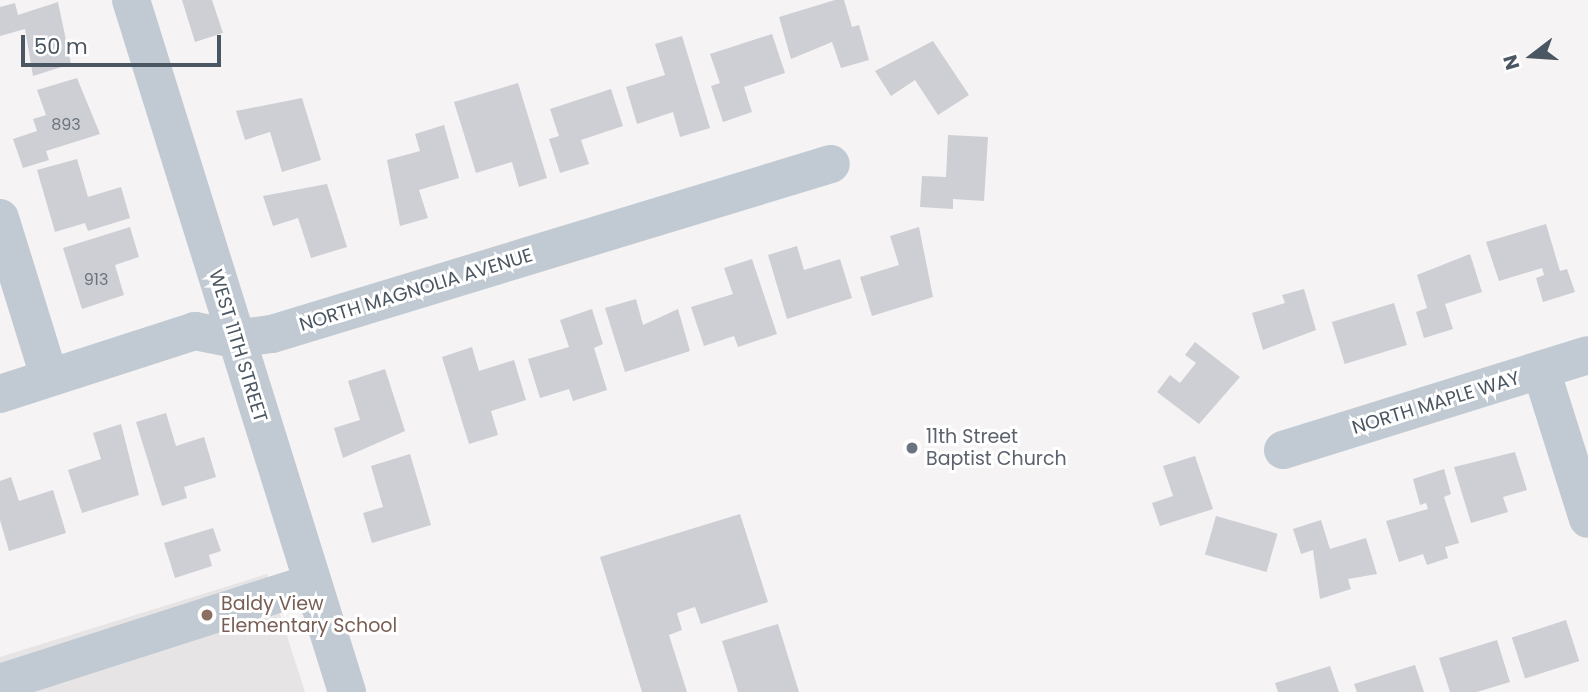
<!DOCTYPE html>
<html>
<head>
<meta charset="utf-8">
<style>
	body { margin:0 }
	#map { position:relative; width:1588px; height:692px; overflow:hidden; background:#f5f3f3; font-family:Poppins,sans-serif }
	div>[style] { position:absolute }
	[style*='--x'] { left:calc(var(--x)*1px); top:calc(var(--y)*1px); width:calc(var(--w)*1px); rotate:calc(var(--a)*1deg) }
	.education>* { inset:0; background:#e6e4e5 }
	.building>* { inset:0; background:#cdcfd5; transform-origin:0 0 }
	.minor>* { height:38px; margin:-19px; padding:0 19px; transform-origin:19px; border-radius:19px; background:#c1cad2 }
	.dots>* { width:19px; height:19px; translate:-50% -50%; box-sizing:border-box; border:4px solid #fff; border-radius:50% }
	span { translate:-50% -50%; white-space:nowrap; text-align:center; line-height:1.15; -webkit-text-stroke:6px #fff; paint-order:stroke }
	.number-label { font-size:16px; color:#6b747e }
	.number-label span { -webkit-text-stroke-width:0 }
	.street-label { font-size:19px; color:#4a5661 }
	.worship-label { font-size:19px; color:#5b616d }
	.left { translate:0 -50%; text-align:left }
	.education-label { font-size:19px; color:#785e54 }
	.north { position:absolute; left:1497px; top:21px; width:70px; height:70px; -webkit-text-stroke:5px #fff; paint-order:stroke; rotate:253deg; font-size:19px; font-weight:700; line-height:28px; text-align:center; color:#4a5661 }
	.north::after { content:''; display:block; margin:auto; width:24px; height:32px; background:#4a5661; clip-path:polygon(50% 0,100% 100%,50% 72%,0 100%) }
	.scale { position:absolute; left:21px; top:35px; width:200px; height:32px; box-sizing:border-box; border:4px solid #4a5661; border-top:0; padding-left:9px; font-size:21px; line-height:24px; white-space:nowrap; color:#4a5661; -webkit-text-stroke:5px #fff; paint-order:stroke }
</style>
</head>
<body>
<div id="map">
	<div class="education">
		<i style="clip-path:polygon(267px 574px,305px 692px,0 692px,0 657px)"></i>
	</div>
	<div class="building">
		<i style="clip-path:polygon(182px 0,212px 0,223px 33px,195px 42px)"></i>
		<i style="clip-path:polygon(835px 0,844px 0,852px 27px,859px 25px,869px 60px,841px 68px,832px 42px,791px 59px,779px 17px)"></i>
		<i style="clip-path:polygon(58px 2px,71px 64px,33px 76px,25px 29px,0 36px,0 7px,15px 3px,18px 15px)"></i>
		<i style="clip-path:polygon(772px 34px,785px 73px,744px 87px,752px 112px,723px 122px,711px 86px,720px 83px,710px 54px)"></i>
		<i style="clip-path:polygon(682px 36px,710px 128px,680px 137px,673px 112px,637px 124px,626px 87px,665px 75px,655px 44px)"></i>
		<i style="clip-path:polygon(933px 41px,969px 95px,938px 115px,915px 80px,891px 96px,875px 71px)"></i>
		<i style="clip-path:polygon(77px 78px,100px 134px,46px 151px,49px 160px,23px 168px,13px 139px,37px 131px,33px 119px,46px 115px,37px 90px)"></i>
		<i style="clip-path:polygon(518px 83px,547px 178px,519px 187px,512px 162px,476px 173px,454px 102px)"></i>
		<i style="clip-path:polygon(611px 89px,623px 126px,581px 140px,589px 164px,560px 173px,549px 139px,559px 136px,550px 109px)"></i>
		<i style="clip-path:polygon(302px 98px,321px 160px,282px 172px,270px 132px,245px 140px,236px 111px)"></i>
		<i style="clip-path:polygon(444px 125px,459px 178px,419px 190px,428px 218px,400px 226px,387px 160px,420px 151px,415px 134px)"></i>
		<i style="clip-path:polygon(948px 135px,988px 137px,984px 201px,953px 199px,953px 209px,920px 207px,922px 176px,946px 177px)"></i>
		<i style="clip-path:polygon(77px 159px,88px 197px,121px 187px,130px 218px,88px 231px,85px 223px,55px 232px,37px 170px)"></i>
		<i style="clip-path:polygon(327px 184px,347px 247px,311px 258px,298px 218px,273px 226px,263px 196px)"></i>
		<i style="clip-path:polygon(1546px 224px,1560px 271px,1567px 269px,1575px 292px,1543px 302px,1536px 278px,1544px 275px,1542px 268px,1499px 281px,1486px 242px)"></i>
		<i style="clip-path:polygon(130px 227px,139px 257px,115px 265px,124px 295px,82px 309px,63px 248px)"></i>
		<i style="clip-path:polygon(919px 227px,933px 297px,872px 316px,860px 277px,899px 265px,890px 236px)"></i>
		<i style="clip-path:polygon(797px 246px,804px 270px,840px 259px,852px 298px,787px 319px,768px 255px)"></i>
		<i style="clip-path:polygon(1470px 254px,1482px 292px,1445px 304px,1453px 329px,1424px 338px,1416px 312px,1427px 308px,1417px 275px)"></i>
		<i style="clip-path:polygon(752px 259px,777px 334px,738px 347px,734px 336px,704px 346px,691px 307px,733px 294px,724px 268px)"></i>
		<i style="clip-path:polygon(1304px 289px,1316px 330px,1263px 350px,1252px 313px,1285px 303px,1282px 295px)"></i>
		<i style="clip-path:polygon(636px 299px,643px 325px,678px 309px,690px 351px,625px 372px,605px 308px)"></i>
		<i style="left:1394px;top:303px;width:44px;height:65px;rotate:73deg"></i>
		<i style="clip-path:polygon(592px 309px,603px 344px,594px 348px,607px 390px,573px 401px,569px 389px,540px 398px,528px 359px,569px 347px,560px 320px)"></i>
		<i style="clip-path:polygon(1195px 342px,1240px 377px,1199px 424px,1157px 392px,1170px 375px,1180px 383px,1196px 363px,1185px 355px)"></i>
		<i style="clip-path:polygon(472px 347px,479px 371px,514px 360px,526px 400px,491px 411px,498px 435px,469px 444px,442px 357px)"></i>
		<i style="clip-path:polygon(385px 369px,405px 431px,343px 458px,334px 428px,360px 420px,348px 381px)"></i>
		<i style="clip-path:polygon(166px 413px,176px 446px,204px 437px,216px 477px,184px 487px,187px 498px,162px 506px,136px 422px)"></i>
		<i style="clip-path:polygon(121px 424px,139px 495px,82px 513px,68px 470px,101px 459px,93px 433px)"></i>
		<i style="clip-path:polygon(1515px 452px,1527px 490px,1503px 497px,1508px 512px,1471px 523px,1454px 467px)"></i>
		<i style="clip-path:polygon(410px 454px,431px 525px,372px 543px,363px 513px,383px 507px,371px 466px)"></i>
		<i style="clip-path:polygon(1195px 456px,1213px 509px,1160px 526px,1152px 503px,1173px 496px,1163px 466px)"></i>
		<i style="clip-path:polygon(1444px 469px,1451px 494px,1444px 497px,1459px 543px,1445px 547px,1448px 558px,1427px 565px,1423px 554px,1399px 562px,1386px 521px,1428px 509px,1426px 503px,1420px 505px,1413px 479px)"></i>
		<i style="clip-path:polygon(11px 477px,19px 501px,53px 490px,66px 533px,9px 551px,0 520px,0 481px)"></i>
		<i style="clip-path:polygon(740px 514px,768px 602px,701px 624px,695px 607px,677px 613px,682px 630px,669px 635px,687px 692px,642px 692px,600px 557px)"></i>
		<i style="left:1216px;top:516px;width:64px;height:40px;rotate:16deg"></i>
		<i style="clip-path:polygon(1321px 520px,1330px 549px,1366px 538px,1377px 574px,1348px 579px,1351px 589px,1320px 599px,1313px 550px,1301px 554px,1293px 529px)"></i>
		<i style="clip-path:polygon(213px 528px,221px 551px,209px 555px,212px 566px,175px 578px,164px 543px)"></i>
		<i style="left:1566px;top:620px;width:43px;height:57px;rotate:72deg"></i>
		<i style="clip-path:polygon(778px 624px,799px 692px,738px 692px,722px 641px)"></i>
		<i style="clip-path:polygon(1497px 640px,1510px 682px,1477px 692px,1450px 692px,1439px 658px)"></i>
		<i style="clip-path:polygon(1415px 665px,1424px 692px,1357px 692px,1354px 684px)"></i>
		<i style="clip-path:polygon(1330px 666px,1339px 692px,1278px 692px,1275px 683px)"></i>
	</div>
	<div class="minor">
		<i style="--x:131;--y:0;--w:725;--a:72.66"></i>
		<i style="--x:0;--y:218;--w:165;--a:72.8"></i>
		<i style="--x:1541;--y:370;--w:156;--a:72.5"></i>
		<i style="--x:0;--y:394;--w:205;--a:-17.9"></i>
		<i style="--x:195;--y:331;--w:41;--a:11.3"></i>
		<i style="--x:235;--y:339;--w:37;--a:-8"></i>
		<i style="--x:272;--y:334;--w:584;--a:-16.92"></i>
		<i style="--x:1283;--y:450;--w:319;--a:-17.3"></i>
		<i style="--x:0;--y:683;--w:328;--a:-17.8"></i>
	</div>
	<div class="dots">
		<i style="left:912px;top:448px;background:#6b7280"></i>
		<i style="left:207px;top:615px;background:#8d6e63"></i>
	</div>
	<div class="number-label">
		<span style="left:66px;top:125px">893</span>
		<span style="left:96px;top:280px">913</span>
	</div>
	<div class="street-label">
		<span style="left:416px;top:290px;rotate:-17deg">NORTH MAGNOLIA AVENUE</span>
		<span style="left:238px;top:346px;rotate:73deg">WEST 11TH STREET</span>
		<span style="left:1436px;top:403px;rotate:-17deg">NORTH MAPLE WAY</span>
	</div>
	<div class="worship-label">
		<span class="left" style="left:926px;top:448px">11th Street<br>Baptist Church</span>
	</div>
	<div class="education-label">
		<span class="left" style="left:221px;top:615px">Baldy View<br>Elementary School</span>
	</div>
	<div class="north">N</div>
	<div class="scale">50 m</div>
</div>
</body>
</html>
